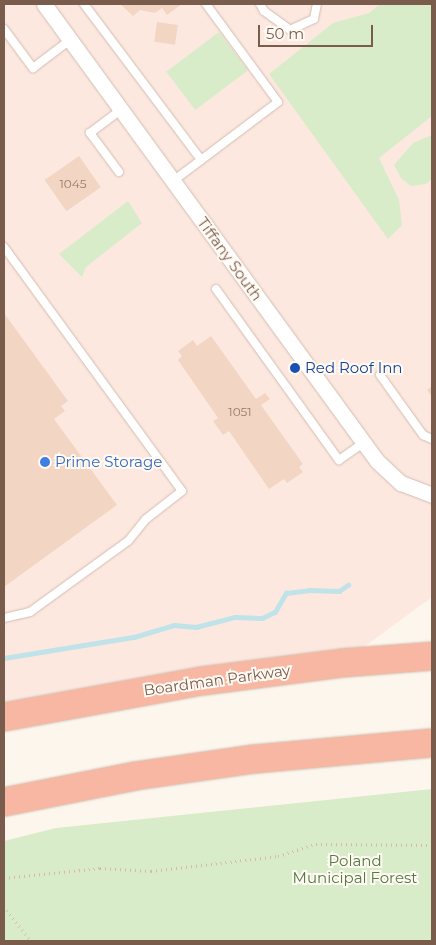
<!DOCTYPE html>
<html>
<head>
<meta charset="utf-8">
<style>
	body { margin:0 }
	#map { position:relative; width:436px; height:945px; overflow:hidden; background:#fdf6ec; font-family:Montserrat,sans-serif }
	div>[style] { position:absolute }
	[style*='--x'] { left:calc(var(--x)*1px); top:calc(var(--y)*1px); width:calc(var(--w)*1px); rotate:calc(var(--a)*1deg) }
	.commercial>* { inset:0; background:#fde8e0 }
	.green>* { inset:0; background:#d8ecc9; transform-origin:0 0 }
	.stream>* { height:4.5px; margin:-2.25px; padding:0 2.25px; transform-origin:2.25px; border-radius:2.25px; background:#bfe3e8 }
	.building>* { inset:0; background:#f3d5c3; transform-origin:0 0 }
	.path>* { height:2.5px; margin-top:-1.25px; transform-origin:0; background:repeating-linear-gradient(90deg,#d9b8a5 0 1px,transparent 0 5px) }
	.roads { filter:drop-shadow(0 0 1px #d1beb0) drop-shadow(0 0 1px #d1beb0) }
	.lane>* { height:8px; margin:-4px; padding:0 4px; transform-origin:4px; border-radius:4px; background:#fff }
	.street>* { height:15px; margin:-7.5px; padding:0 7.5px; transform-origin:7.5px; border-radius:7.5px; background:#fff }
	.highway>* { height:28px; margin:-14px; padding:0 14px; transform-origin:14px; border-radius:14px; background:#f7b7a3 }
	.dots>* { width:14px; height:14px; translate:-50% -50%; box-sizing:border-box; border:2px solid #fffaf3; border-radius:50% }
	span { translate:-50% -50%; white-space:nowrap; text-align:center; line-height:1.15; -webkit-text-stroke:4px #fffaf3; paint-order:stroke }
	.number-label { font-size:12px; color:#987a6a }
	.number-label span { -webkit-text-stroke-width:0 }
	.street-label { font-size:15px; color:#7a5c4d }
	.transit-label { font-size:15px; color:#164399 }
	.left { translate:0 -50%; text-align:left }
	.shop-label { font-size:15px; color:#366cbe }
	.park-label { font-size:15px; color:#537a41 }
	.frame { position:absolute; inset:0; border:5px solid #7a5c4d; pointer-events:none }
	.scale { position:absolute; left:258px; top:25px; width:115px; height:22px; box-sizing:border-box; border:2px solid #7a5c4d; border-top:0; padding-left:6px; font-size:15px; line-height:18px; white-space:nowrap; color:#7a5c4d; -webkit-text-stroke:4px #fffaf3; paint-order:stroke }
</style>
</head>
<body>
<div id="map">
	<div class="commercial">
		<i style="clip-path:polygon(4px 4px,432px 4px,432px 597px,342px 663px,4px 717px)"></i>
	</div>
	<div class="green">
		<i style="clip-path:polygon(380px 4px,432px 4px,432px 116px,379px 158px,399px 200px,402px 225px,388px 239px,269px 74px,333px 23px,369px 13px)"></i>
		<i style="left:219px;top:32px;width:48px;height:66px;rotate:53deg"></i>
		<i style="clip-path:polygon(432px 135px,432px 179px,426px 184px,411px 186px,401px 178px,394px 165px,413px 143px)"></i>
		<i style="clip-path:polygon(128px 201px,142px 223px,86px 267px,82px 277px,59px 254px)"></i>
		<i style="clip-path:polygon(432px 789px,432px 941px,4px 941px,4px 841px,56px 828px)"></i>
	</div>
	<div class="stream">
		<i style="--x:4;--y:658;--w:132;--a:-9.2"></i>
		<i style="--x:134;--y:637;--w:42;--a:-16.7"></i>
		<i style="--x:174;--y:625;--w:22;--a:5"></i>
		<i style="--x:196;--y:627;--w:40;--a:-14.4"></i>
		<i style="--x:235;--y:617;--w:27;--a:2"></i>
		<i style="--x:262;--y:618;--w:14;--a:-25"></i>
		<i style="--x:275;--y:612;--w:22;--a:-60"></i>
		<i style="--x:286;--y:593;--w:23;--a:-7"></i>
		<i style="--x:309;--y:590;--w:30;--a:2"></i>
		<i style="--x:339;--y:591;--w:11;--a:-34"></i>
	</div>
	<div class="building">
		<i style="clip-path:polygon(120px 4px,182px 4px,167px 15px,162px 8px,155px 13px,140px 10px,133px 16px)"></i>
		<i style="left:157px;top:22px;width:21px;height:20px;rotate:8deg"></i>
		<i style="left:79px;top:156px;width:38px;height:42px;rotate:55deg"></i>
		<i style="clip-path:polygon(4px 313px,68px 401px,61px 406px,65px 411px,54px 419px,117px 505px,4px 587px)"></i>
		<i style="clip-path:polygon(211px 336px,256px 399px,265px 393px,270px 399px,261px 405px,303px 464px,299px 467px,303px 472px,287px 483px,284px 479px,269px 489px,229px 431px,223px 435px,213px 421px,218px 418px,178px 360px,182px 356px,178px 351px,193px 340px,197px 346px)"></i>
		<i style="clip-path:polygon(432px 386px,432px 397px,427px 390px)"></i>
	</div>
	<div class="path">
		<i style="--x:4;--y:878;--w:97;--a:-5.9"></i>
		<i style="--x:100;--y:868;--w:51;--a:3.4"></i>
		<i style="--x:151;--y:871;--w:128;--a:-6.7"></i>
		<i style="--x:278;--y:856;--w:40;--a:-18"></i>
		<i style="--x:316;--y:844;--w:116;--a:0.5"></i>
		<i style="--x:4;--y:906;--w:44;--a:52.4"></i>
	</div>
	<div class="roads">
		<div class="lane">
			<i style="--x:84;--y:4;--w:195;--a:53.1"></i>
			<i style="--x:201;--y:160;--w:35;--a:143"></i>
			<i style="--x:260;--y:4;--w:8;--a:60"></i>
			<i style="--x:264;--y:11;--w:32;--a:36"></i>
			<i style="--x:290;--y:30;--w:26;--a:-25"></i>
			<i style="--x:314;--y:19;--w:15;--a:-79"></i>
			<i style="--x:4;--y:29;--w:49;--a:53.4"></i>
			<i style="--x:33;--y:68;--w:46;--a:-37.1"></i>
			<i style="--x:201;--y:160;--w:96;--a:-37"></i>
			<i style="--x:278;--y:102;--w:122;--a:-126.3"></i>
			<i style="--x:119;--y:172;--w:49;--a:-126.6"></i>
			<i style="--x:90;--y:133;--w:39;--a:-37"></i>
			<i style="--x:4;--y:247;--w:302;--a:53.9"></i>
			<i style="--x:182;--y:491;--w:46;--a:142.1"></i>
			<i style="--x:146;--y:519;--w:28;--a:129"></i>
			<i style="--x:128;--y:541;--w:121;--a:144.1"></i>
			<i style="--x:30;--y:612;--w:27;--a:167"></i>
			<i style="--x:216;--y:289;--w:211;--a:54.3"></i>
			<i style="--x:339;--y:460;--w:32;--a:-35"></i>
			<i style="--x:380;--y:375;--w:74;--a:54.4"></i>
			<i style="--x:423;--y:435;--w:10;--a:24"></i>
		</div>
		<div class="street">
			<i style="--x:44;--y:4;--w:565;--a:53.92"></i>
			<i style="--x:377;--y:461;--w:33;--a:43"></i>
			<i style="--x:401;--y:483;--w:33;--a:21"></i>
		</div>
		<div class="highway">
			<i style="--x:4;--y:717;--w:201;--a:-10.3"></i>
			<i style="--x:202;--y:681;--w:141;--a:-7.3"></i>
			<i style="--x:342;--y:663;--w:90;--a:-4.4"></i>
			<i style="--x:4;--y:802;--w:134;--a:-11.2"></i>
			<i style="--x:135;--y:776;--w:121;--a:-8.1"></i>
			<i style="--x:255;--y:759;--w:178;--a:-5.2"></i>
		</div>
	</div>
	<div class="dots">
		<i style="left:295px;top:368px;background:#1a4fb4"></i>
		<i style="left:45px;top:462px;background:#3f7fe0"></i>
	</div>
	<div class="number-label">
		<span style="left:73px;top:184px">1045</span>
		<span style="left:240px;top:412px">1051</span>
	</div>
	<div class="street-label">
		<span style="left:230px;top:259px;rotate:54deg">Tiffany South</span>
		<span style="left:217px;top:680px;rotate:-8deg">Boardman Parkway</span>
	</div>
	<div class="transit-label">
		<span class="left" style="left:305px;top:368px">Red Roof Inn</span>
	</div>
	<div class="shop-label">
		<span class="left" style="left:55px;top:462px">Prime Storage</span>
	</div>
	<div class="park-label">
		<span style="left:355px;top:869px">Poland<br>Municipal Forest</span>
	</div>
	<div class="frame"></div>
	<div class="scale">50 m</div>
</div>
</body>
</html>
